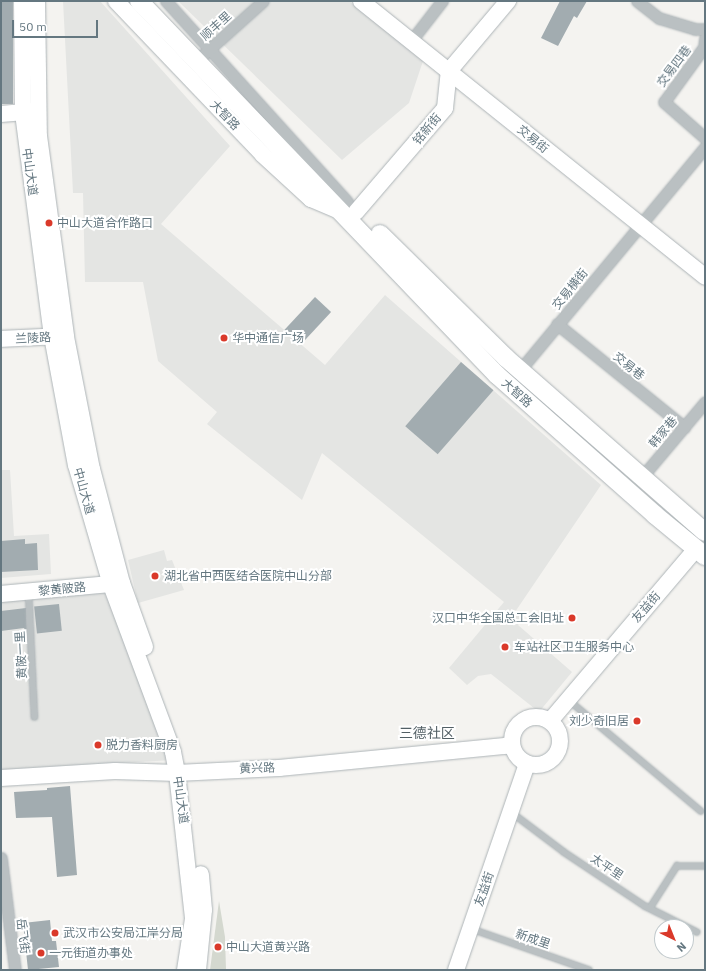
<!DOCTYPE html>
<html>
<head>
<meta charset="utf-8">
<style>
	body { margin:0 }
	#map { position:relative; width:706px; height:971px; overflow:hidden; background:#f4f3f0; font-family:"IBM Plex Sans","Noto Sans SC",sans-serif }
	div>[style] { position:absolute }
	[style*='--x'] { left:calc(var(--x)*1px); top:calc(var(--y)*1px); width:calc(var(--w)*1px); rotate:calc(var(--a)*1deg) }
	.built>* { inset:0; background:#e4e5e3 }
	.green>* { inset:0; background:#d4d8cf }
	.building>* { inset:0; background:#a2acb0; transform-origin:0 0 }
	.roads { filter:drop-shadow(0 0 1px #adb4b7) drop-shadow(0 0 1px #adb4b7) }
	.lane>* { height:5.5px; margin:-2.75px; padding:0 2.75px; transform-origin:2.75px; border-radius:2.75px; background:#bac0c2 }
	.street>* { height:11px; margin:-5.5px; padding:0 5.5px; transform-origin:5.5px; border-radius:5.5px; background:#bac0c2 }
	.secondary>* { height:16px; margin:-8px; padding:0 8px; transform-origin:8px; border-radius:8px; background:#fff }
	.secondary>.ring { margin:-8px; padding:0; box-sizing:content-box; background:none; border:16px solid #fff; border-radius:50% }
	.primary>* { height:18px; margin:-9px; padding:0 9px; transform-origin:9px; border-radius:9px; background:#fff }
	.dots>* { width:11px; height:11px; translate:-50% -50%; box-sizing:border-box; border:2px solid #fff; border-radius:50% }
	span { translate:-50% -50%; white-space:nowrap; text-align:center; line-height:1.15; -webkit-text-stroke:4px #fff; paint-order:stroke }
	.street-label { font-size:12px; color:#647780 }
	.poi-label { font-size:12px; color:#647780 }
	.left { translate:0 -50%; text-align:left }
	.right { translate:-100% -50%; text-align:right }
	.quarter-label { font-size:14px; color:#525f65 }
	.frame { position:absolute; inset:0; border:2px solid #647780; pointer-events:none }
	.north { position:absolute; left:654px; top:919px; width:40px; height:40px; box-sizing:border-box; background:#fff; border:1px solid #c1c9cc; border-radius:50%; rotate:137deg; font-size:11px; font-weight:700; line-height:16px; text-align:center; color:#647780 }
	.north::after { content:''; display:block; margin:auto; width:14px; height:18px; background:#da392a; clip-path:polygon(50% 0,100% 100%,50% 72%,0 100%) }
	.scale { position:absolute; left:12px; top:20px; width:86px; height:18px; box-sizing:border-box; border:2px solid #647780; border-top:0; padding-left:5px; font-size:12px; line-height:14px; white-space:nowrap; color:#647780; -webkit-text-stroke:3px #fff; paint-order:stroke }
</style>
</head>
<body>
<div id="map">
	<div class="built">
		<i style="clip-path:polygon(63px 1px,100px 1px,230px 146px,161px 224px,325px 365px,385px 295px,601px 485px,515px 612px,522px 618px,518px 625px,572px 672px,539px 712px,491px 674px,478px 676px,467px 685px,449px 668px,504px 602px,322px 453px,302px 500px,207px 424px,217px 412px,158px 361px,143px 282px,85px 282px,83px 193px,73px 193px)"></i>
		<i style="clip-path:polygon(178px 1px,349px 1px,423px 61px,409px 103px,342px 160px)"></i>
		<i style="clip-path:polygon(1px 470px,10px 470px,14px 536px,49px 534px,51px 574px,1px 578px)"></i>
		<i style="clip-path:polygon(164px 550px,167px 561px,172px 560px,184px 590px,138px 603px,128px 560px)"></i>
		<i style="clip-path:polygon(104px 591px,173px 760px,1px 770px,1px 601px)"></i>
	</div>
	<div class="green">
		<i style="clip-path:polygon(219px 901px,225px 937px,226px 970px,210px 970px)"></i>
	</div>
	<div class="building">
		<i style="left:1px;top:1px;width:12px;height:103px"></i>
		<i style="clip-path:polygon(560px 1px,587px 1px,577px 18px,574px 16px,558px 46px,541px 38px)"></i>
		<i style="left:315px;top:297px;width:22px;height:45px;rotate:43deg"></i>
		<i style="left:461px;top:362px;width:43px;height:85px;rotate:41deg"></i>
		<i style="clip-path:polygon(25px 539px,25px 544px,37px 543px,38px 570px,1px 572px,1px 541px)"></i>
		<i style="left:59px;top:604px;width:27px;height:25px;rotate:84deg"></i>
		<i style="clip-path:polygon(26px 608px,27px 634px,24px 628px,1px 631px,1px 611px)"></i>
		<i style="clip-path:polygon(70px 786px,77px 875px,57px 877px,52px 817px,16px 818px,14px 792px,47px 790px,47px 788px)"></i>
		<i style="clip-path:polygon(50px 920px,52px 941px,56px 941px,59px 967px,28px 970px,23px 923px)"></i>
	</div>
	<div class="roads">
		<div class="lane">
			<i style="--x:29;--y:592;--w:125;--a:87.3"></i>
			<i style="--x:570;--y:701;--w:171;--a:40"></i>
			<i style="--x:511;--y:812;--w:66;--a:37"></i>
			<i style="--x:564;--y:852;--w:97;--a:33.7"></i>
			<i style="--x:645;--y:906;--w:58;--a:26.6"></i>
			<i style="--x:650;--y:908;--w:50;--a:-57.3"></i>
			<i style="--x:677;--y:866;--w:28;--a:0"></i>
			<i style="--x:472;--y:929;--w:124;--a:19.3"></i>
		</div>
		<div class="street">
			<i style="--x:166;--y:1;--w:270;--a:47.9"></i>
			<i style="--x:637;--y:1;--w:28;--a:38"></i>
			<i style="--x:659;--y:18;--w:38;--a:17"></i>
			<i style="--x:695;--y:29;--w:10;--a:0"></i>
			<i style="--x:705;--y:38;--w:9;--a:96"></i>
			<i style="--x:704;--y:47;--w:68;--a:126"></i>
			<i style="--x:664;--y:102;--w:55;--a:41.3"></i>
			<i style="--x:411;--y:41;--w:51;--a:-52.2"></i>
			<i style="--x:204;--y:54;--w:79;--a:-41.9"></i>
			<i style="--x:557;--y:324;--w:164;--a:39"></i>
			<i style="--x:520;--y:370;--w:290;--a:-50.3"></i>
			<i style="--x:641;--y:478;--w:99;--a:-49.9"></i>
			<i style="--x:1;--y:858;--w:113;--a:82.9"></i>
		</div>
		<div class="secondary">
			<i style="--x:22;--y:1;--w:112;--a:89.5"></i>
			<i style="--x:23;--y:113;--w:225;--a:82.6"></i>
			<i style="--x:52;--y:336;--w:131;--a:79.5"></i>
			<i style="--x:76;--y:465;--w:125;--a:73.7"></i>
			<i style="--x:111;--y:585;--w:178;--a:69.6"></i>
			<i style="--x:173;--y:752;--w:21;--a:79"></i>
			<i style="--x:177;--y:773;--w:147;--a:83.7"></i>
			<i style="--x:193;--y:919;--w:52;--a:98.9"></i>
			<i style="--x:37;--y:1;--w:135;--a:89.2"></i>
			<i style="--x:39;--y:136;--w:203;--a:82.3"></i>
			<i style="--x:66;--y:337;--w:135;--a:78.9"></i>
			<i style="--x:92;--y:469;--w:118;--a:75.3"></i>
			<i style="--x:122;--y:583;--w:68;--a:70.2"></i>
			<i style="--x:116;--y:1;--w:211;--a:46.3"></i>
			<i style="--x:262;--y:154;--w:67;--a:42.6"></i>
			<i style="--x:311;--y:199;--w:30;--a:23"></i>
			<i style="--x:361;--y:1;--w:441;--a:38.7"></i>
			<i style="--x:1;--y:114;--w:32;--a:-5"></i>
			<i style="--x:356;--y:212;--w:137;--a:-49.4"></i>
			<i style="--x:445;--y:108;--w:37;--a:-84"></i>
			<i style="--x:449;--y:71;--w:92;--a:-49.9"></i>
			<i style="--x:1;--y:339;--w:61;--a:-2.8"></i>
			<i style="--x:1;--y:594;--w:121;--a:-5.2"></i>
			<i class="ring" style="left:512px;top:717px;width:32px;height:32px"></i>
			<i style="--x:550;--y:721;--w:226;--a:-49.7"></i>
			<i style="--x:1;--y:778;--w:114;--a:-3.5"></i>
			<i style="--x:115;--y:771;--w:62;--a:1.8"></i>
			<i style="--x:177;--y:773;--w:102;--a:-2.8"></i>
			<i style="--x:279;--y:768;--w:234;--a:-5.6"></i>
			<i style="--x:198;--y:970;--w:60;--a:-84.3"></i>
			<i style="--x:204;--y:910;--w:36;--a:-95"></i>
			<i style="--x:456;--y:970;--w:218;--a:-71"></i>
		</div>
		<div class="primary">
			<i style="--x:139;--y:1;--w:518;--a:46.25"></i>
			<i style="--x:497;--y:375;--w:211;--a:41.5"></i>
			<i style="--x:655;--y:515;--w:65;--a:39.4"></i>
			<i style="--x:380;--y:234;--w:177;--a:44.5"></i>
			<i style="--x:506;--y:358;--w:264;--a:41.2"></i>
		</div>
	</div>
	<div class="dots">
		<i style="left:49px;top:223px;background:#da392a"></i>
		<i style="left:224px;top:338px;background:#da392a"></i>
		<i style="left:155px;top:576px;background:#da392a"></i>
		<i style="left:572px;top:618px;background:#da392a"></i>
		<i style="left:505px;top:647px;background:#da392a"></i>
		<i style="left:637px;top:721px;background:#da392a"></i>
		<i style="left:98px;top:745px;background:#da392a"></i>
		<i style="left:55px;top:933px;background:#da392a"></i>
		<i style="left:218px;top:947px;background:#da392a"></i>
		<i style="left:41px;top:953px;background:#da392a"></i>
	</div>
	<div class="street-label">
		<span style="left:216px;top:26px;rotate:-42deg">顺丰里</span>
		<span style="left:674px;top:66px;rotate:-53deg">交易四巷</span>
		<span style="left:225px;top:115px;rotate:46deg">大智路</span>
		<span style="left:427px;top:129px;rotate:-50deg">铭新街</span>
		<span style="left:533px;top:139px;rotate:39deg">交易街</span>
		<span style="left:30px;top:172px;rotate:82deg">中山大道</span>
		<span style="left:570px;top:289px;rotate:-51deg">交易横街</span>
		<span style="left:33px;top:338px;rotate:-3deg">兰陵路</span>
		<span style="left:629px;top:366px;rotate:39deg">交易巷</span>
		<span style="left:517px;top:393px;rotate:42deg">大智路</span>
		<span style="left:663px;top:432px;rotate:-50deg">韩家巷</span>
		<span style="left:84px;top:491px;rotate:74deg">中山大道</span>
		<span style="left:62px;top:589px;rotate:-5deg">黎黄陂路</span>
		<span style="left:646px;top:607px;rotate:-49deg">友益街</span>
		<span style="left:21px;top:655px;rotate:-93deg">黄陂一里</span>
		<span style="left:257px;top:768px;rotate:-2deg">黄兴路</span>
		<span style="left:181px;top:800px;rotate:82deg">中山大道</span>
		<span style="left:607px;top:867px;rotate:34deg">太平里</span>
		<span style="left:484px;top:889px;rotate:-71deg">友益街</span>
		<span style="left:23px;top:936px;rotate:83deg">岳飞街</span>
		<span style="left:533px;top:939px;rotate:19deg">新成里</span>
	</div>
	<div class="poi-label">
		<span class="left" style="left:57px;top:223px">中山大道合作路口</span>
		<span class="left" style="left:232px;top:338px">华中通信广场</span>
		<span class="left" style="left:164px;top:576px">湖北省中西医结合医院中山分部</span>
		<span class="right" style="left:564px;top:618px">汉口中华全国总工会旧址</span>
		<span class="left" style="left:514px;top:647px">车站社区卫生服务中心</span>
		<span class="right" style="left:629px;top:721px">刘少奇旧居</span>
		<span class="left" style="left:106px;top:745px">脱力香料厨房</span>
		<span class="left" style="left:63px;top:933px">武汉市公安局江岸分局</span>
		<span class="left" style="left:226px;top:947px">中山大道黄兴路</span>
		<span class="left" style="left:49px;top:953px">一元街道办事处</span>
	</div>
	<div class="quarter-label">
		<span style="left:427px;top:733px">三德社区</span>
	</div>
	<div class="frame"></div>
	<div class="north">N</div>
	<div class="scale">50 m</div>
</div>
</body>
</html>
